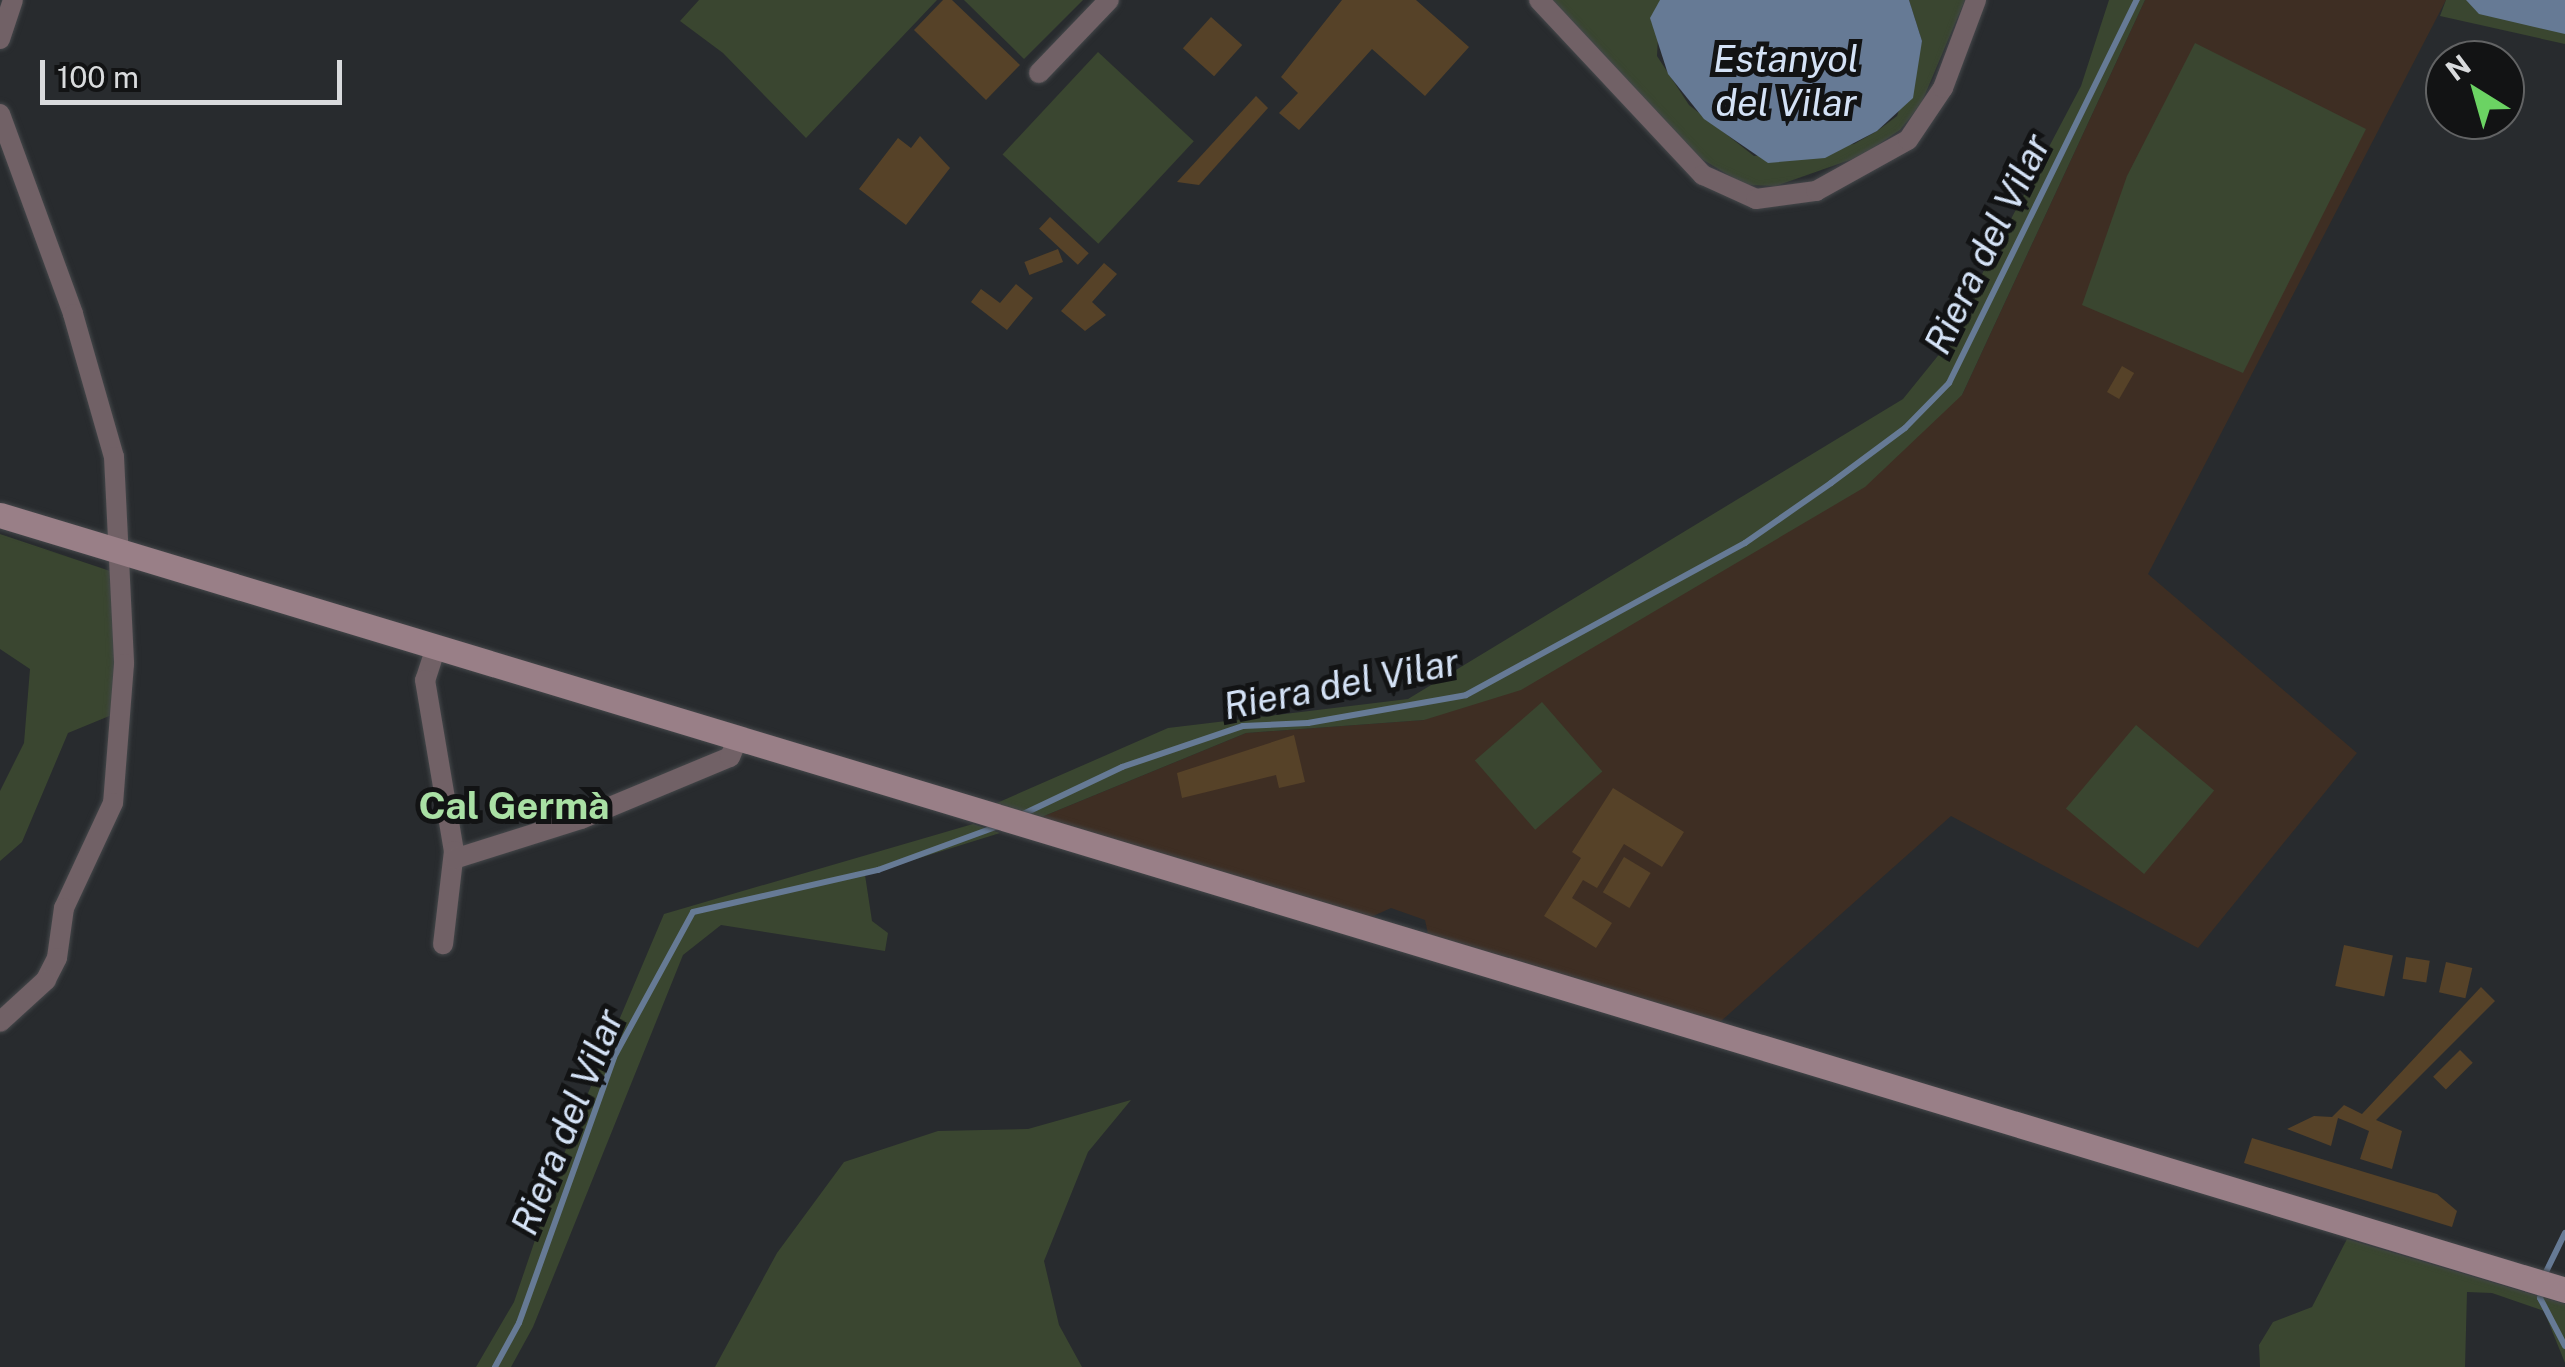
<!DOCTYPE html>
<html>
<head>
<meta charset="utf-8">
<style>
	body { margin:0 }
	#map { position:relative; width:2565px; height:1367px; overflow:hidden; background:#282b2e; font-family:"Public Sans",sans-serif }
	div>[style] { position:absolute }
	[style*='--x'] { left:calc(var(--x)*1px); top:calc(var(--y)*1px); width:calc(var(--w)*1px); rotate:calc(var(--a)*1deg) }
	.education>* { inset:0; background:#3e2e23 }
	.green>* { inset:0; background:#3a4630; transform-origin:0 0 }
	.water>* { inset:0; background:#667a95 }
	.stream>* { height:6px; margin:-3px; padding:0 3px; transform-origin:3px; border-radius:3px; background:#667a95 }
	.building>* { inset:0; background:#564228; transform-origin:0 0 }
	.roads { filter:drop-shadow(0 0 2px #44474a) drop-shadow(0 0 2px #44474a) }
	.street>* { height:20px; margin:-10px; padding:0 10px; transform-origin:10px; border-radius:10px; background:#716166 }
	.secondary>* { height:25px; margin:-12.5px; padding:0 12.5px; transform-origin:12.5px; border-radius:12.5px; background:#997f87 }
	span { translate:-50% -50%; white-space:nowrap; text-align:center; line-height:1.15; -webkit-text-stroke:10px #121314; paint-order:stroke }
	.water-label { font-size:38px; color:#d4e2f6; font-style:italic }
	.neighbourhood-label { font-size:38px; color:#a9e0a4; font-weight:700 }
	.north { position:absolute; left:2425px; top:40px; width:100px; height:100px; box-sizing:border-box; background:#121314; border:2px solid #626364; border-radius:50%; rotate:323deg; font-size:28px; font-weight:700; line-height:40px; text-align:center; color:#d9dbdd }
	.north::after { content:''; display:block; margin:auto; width:35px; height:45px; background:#6bd363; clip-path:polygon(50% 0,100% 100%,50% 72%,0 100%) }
	.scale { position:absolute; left:40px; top:60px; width:302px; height:45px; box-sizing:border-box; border:5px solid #d9dbdd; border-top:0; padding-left:12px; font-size:30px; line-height:35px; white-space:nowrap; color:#d9dbdd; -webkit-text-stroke:8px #121314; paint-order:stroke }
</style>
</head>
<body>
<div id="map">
	<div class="education">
		<i style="clip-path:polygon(2145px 0,2446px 0,2148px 574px,2357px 753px,2198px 948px,1951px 816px,1720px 1022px,1428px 934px,1425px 920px,1391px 908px,1371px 917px,1039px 818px,1246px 733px,1424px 720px,1962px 395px)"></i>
	</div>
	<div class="green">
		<i style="clip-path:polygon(699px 0,937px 0,806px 138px,723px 53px,680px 21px)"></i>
		<i style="clip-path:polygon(964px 0,1083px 0,1024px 59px)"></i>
		<i style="clip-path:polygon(1552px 0,1660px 0,1657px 56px,1689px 105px,1754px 156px,1854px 144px,1877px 131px,1897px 116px,1922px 41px,1909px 0,1965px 0,1921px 104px,1900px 130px,1861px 156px,1776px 186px,1745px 185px,1700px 158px)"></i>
		<i style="clip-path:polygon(2109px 0,2145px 0,1962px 395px,1865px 487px,1521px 690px,1424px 720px,1246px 733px,1039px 818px,990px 806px,1168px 728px,1408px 699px,1903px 399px,1941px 352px,2081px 86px)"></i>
		<i style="clip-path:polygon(2446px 0,2565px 0,2565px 44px,2440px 16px)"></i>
		<i style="clip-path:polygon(2195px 43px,2366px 129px,2243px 373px,2082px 305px,2127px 176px)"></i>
		<i style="left:1098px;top:52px;width:131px;height:140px;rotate:43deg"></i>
		<i style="clip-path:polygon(0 534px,116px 573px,119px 712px,68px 733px,22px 842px,0 861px,0 791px,24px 743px,30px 669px,0 649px)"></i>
		<i style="left:1542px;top:702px;width:92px;height:89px;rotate:49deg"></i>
		<i style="left:2136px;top:725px;width:102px;height:109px;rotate:40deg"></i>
		<i style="clip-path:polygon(973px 824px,1000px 833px,865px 875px,872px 921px,888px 933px,885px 951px,721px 925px,683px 955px,533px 1327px,511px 1367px,476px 1367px,514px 1302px,572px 1131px,664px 914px)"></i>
		<i style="clip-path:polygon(1131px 1100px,1088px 1152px,1044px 1261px,1059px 1325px,1082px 1367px,715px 1367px,777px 1253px,844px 1162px,938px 1131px,1028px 1129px)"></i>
		<i style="clip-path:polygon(2347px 1239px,2565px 1304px,2565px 1363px,2544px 1311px,2492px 1293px,2467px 1292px,2465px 1367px,2260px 1367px,2259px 1345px,2273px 1322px,2312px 1307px)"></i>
	</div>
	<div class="water">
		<i style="clip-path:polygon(1660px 0,1909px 0,1922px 41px,1913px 98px,1877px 131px,1825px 158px,1768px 163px,1704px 119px,1668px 74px,1650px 18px)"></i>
		<i style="clip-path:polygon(2466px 0,2565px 0,2565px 34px,2479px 14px)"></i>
	</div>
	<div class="stream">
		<i style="--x:1021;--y:815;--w:112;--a:-25.4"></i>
		<i style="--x:1122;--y:767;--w:128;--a:-18.7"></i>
		<i style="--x:1243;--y:726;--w:65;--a:-2.6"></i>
		<i style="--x:1308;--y:723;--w:160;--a:-10"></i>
		<i style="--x:1466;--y:695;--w:318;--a:-28.6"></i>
		<i style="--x:1745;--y:543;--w:105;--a:-34.9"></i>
		<i style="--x:1831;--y:483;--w:92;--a:-36.6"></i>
		<i style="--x:1905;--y:428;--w:63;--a:-45.6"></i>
		<i style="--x:1949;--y:383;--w:427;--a:-63.9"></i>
		<i style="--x:2544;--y:1276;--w:48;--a:-64"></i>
		<i style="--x:2542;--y:1288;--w:10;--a:101"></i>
		<i style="--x:2540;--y:1298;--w:54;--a:62.5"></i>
		<i style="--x:495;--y:1367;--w:50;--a:-61.4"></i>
		<i style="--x:519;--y:1323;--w:282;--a:-70.3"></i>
		<i style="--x:614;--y:1057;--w:165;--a:-61.4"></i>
		<i style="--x:693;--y:912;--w:190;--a:-12.8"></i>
		<i style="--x:878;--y:870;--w:131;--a:-20.1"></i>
	</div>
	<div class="building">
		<i style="clip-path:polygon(943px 0,952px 0,1020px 65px,986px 100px,914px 30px)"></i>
		<i style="clip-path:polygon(1342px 0,1416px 0,1469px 47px,1425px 96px,1372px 49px,1299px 130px,1279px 113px,1298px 93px,1281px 77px)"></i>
		<i style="left:1211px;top:17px;width:42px;height:42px;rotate:42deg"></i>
		<i style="clip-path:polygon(1256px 96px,1268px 108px,1199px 185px,1177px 182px)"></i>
		<i style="clip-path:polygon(920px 136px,950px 168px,906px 225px,859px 189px,898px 138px,911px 148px)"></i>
		<i style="left:1050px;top:217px;width:53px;height:16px;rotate:43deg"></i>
		<i style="left:1058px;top:249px;width:14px;height:36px;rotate:69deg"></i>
		<i style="clip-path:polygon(1104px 263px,1117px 274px,1092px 302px,1106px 315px,1085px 331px,1061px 311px)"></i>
		<i style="clip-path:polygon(1016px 284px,1033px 298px,1007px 330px,971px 302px,981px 289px,1000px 303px)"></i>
		<i style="left:2122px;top:366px;width:14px;height:30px;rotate:30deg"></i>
		<i style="clip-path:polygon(1294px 735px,1305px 782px,1279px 788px,1276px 775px,1182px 798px,1177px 773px)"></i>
		<i style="clip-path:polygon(1613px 788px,1684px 832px,1662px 867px,1624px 844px,1597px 888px,1583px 880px,1572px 898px,1612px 923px,1596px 948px,1544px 916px,1581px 858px,1572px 852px)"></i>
		<i style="left:1624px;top:857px;width:31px;height:41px;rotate:31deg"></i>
		<i style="left:2344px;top:945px;width:50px;height:42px;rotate:12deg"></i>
		<i style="left:2406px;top:957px;width:24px;height:22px;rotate:9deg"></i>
		<i style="left:2446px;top:962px;width:27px;height:31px;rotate:13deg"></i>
		<i style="clip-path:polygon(2481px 987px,2495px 1001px,2376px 1120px,2402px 1131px,2392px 1169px,2360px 1159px,2369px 1131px,2353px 1124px,2338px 1118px,2331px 1146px,2287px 1129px,2314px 1116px,2332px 1117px,2344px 1105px,2362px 1114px)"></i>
		<i style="left:2460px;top:1050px;width:18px;height:38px;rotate:45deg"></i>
		<i style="clip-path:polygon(2252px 1138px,2437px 1194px,2457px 1211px,2452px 1227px,2244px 1163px)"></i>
	</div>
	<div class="roads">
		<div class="street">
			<i style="--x:1539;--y:0;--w:240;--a:46.9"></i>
			<i style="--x:1703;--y:175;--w:58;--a:24.4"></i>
			<i style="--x:1756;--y:199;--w:61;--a:-7.6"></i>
			<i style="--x:1816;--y:191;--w:105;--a:-29"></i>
			<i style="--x:1908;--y:140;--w:63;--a:-56.1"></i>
			<i style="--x:1943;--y:88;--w:94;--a:-69.4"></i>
			<i style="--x:0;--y:39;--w:41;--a:-71.6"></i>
			<i style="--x:1039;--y:73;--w:101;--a:-46.2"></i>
			<i style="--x:0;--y:114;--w:213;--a:69.9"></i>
			<i style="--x:73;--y:314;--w:149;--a:74"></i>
			<i style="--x:114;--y:457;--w:207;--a:87.2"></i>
			<i style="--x:124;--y:664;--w:139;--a:94.5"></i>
			<i style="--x:113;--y:803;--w:116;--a:115"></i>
			<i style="--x:64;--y:908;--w:50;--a:98"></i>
			<i style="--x:57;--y:958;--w:25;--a:117"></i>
			<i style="--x:46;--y:980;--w:62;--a:137.6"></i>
			<i style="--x:436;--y:647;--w:35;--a:108"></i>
			<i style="--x:425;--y:680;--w:173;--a:80.4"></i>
			<i style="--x:454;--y:851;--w:94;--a:96.7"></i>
			<i style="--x:454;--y:859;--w:133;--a:-17.5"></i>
			<i style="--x:581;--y:819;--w:161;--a:-22.6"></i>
			<i style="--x:730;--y:757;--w:21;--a:-67"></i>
		</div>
		<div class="secondary">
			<i style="--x:0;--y:515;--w:2680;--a:16.81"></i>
		</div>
	</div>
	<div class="water-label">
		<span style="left:1786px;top:81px">Estanyol<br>del Vilar</span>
		<span style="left:1987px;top:244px;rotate:-64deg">Riera del Vilar</span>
		<span style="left:1341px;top:684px;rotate:-11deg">Riera del Vilar</span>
		<span style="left:567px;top:1122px;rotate:-68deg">Riera del Vilar</span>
	</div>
	<div class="neighbourhood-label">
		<span style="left:514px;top:806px">Cal Germà</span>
	</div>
	<div class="north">N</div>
	<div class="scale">100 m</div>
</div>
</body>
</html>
